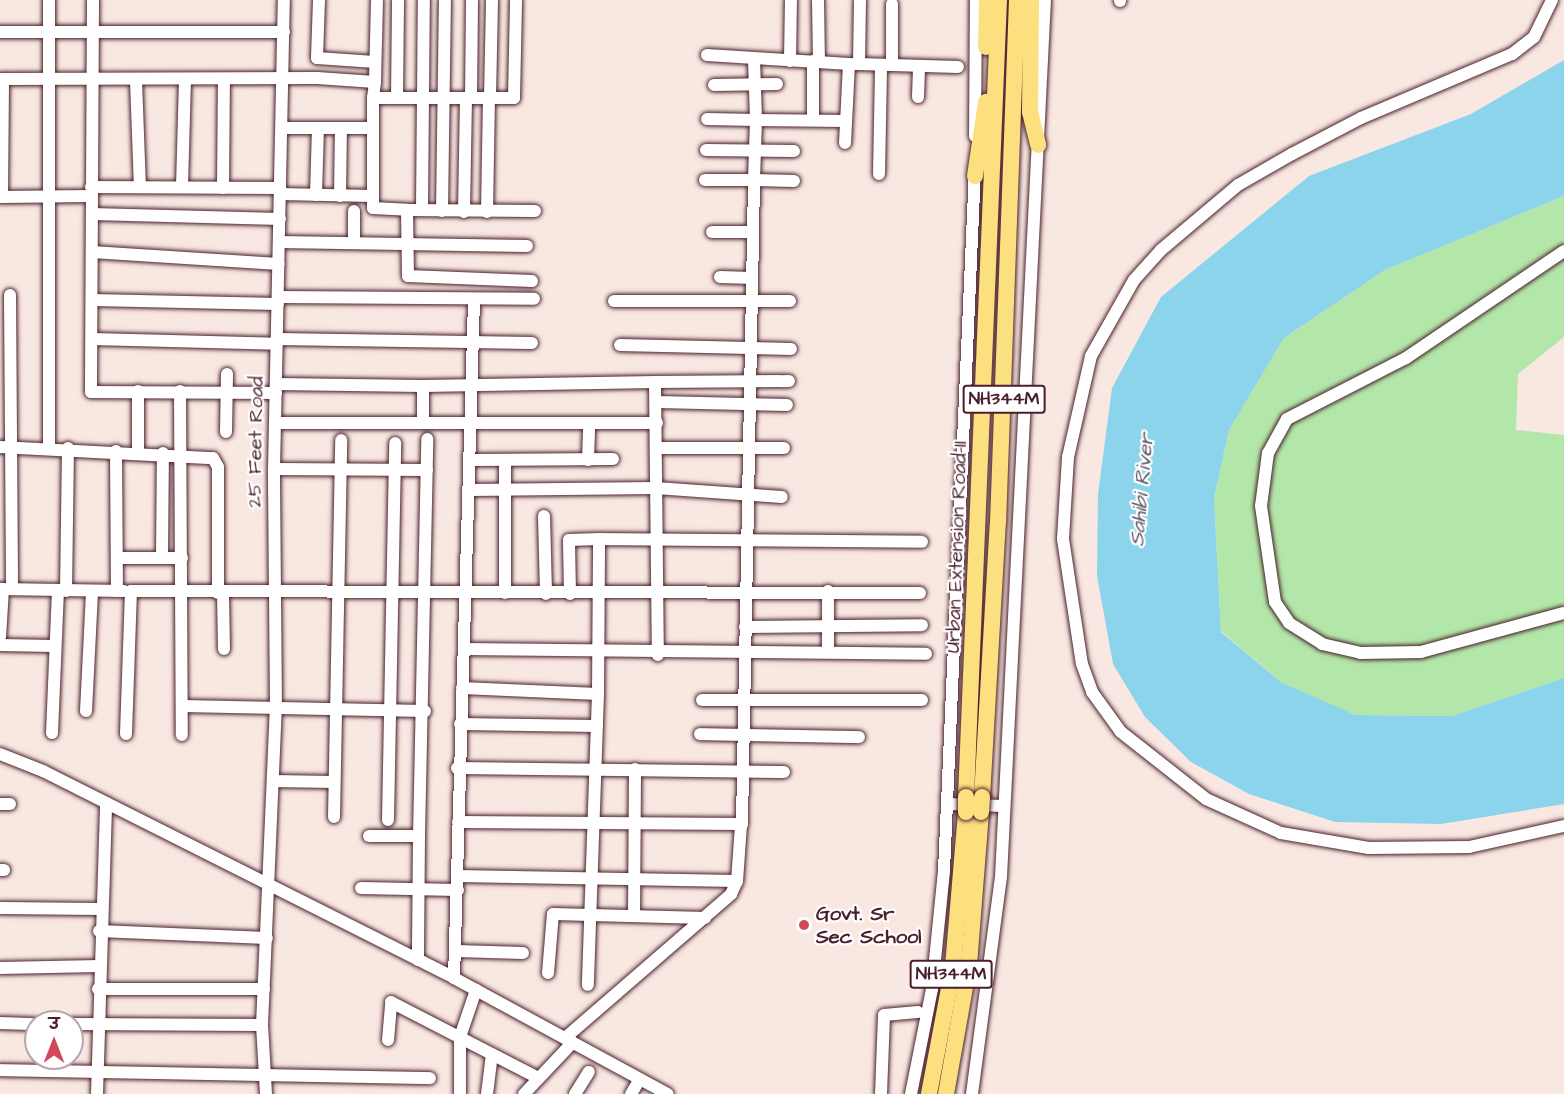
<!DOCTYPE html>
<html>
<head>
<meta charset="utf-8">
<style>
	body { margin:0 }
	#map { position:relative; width:1564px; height:1094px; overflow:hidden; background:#f8e8e1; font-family:"Architects Daughter","Playpen Sans Deva",sans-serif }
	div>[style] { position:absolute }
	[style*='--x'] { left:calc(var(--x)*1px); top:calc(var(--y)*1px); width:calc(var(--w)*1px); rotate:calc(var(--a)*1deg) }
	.green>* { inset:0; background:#b3e7a9 }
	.water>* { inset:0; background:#8bd4ec }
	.roads { filter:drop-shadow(0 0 2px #4a1f2b) drop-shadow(0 0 2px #4a1f2b) }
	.minor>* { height:12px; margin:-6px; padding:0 6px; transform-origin:6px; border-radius:6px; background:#fff }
	.highway>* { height:16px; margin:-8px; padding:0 8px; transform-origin:8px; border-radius:8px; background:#fce080 }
	.bridges { filter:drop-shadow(0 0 2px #4a1f2b) drop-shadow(0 0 2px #4a1f2b) }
	.highway-bridge>* { height:16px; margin:-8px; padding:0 8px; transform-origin:8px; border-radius:8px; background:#fce080 }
	.dots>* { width:16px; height:16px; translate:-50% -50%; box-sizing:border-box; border:3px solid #fff; border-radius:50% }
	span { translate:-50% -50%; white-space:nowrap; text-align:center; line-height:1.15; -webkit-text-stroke:4.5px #fff; paint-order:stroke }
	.shield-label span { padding:2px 4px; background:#fff; border:2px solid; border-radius:4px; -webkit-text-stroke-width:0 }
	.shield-label { font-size:18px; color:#4a1f2b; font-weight:700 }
	.street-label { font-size:20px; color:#4a1f2b }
	.poi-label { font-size:20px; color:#4a1f2b; font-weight:700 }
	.left { translate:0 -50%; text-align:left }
	.water-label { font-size:21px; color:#5e5565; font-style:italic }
	.north { position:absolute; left:24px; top:1010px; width:60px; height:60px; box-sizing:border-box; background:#fff; border:2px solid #b7a5aa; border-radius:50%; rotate:0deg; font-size:16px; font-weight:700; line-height:24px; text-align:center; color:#4a1f2b }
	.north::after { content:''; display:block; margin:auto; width:21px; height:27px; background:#d1495b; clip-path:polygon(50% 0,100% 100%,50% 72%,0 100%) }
</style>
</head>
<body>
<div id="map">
	<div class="green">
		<i style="clip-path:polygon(1564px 196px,1564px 337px,1518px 374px,1516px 430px,1564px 435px,1564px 678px,1452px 716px,1354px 715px,1281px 682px,1221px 631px,1214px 498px,1229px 430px,1284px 338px,1385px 270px)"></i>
	</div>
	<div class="water">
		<i style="clip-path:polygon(1564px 60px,1564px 196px,1385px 270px,1284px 338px,1229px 430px,1214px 498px,1221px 632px,1281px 682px,1355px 715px,1452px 716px,1564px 678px,1564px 804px,1441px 824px,1335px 822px,1249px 794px,1191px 762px,1145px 717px,1113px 664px,1097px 576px,1098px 494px,1112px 388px,1161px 297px,1309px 176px,1471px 114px)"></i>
	</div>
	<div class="roads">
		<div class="minor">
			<i style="--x:93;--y:0;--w:392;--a:90.3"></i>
			<i style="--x:91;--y:392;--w:185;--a:0.3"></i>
			<i style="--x:319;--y:0;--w:58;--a:92"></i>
			<i style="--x:317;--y:58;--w:58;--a:3.9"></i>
			<i style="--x:818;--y:0;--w:61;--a:89.1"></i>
			<i style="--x:1552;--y:0;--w:41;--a:115.9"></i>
			<i style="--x:1534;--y:37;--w:28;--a:142"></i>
			<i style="--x:1512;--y:54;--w:164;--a:157"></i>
			<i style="--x:1361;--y:118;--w:78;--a:152.4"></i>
			<i style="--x:1292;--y:154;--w:62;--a:150.1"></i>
			<i style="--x:1238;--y:185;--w:101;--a:139.8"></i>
			<i style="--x:1161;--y:250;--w:40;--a:132"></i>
			<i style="--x:1134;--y:280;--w:87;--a:119.5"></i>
			<i style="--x:1091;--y:356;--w:104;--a:102.8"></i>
			<i style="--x:1068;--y:457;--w:82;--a:93.5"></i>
			<i style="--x:1063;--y:539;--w:126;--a:81.4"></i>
			<i style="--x:1082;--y:664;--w:30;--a:70"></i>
			<i style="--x:1092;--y:692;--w:49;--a:54.1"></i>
			<i style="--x:1121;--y:732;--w:108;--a:38.2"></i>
			<i style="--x:1206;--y:799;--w:82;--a:24.4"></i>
			<i style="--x:1281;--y:833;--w:89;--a:9.7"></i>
			<i style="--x:1369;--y:848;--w:100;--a:-0.6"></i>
			<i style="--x:1469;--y:847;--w:97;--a:-12.5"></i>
			<i style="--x:1120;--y:1;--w:1;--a:-90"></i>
			<i style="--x:0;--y:32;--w:284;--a:0"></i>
			<i style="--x:707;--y:55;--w:142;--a:3.6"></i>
			<i style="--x:849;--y:64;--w:79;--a:92.9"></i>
			<i style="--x:754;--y:59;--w:61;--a:88.1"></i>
			<i style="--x:756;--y:120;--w:89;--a:0.6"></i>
			<i style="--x:790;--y:61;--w:61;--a:-89.1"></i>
			<i style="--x:813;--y:61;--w:59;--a:90"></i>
			<i style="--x:853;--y:64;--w:6;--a:0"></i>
			<i style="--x:859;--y:64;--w:64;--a:-89.1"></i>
			<i style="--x:859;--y:64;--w:99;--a:1.7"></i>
			<i style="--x:892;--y:65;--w:61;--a:-90"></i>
			<i style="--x:0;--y:79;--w:317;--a:-0.2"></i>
			<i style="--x:317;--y:78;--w:58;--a:3.9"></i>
			<i style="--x:375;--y:82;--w:16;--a:97"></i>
			<i style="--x:373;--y:98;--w:141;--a:0"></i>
			<i style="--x:514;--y:98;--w:98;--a:-88.8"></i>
			<i style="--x:136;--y:80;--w:107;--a:87.9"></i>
			<i style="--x:375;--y:82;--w:82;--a:-88.6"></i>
			<i style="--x:714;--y:85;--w:63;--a:-0.9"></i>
			<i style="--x:490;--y:97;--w:97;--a:-88.8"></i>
			<i style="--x:918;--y:97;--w:31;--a:-88"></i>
			<i style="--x:397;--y:98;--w:98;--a:-89.4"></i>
			<i style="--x:471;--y:98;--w:98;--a:-89.4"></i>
			<i style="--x:707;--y:119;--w:49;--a:1.2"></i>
			<i style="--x:756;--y:120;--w:60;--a:91.9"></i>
			<i style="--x:754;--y:180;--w:40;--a:1.4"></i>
			<i style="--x:282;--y:128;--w:91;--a:0"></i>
			<i style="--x:373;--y:128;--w:30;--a:-90"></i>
			<i style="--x:373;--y:128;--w:80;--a:90"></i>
			<i style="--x:373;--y:208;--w:34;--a:3"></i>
			<i style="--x:975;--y:136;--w:136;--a:-89.6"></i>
			<i style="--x:706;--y:150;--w:88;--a:0.7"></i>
			<i style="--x:879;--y:174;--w:109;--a:-88.9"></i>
			<i style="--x:91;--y:187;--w:189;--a:0.3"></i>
			<i style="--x:182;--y:187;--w:106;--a:-88.4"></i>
			<i style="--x:223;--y:188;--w:108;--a:-89.5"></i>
			<i style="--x:280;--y:194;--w:93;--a:1.2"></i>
			<i style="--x:316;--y:195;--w:67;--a:-88.3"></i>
			<i style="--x:340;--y:196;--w:68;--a:-89.2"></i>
			<i style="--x:0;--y:197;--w:91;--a:-0.6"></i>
			<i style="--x:2;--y:197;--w:118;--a:-89.5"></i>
			<i style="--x:422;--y:210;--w:210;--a:-89.5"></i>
			<i style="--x:354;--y:211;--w:32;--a:90"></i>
			<i style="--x:442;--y:211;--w:211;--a:-89.2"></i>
			<i style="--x:464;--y:212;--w:114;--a:-89"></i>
			<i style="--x:487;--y:212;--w:115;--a:-89"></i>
			<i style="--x:92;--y:214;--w:188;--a:1.5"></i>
			<i style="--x:712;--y:232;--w:41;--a:0"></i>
			<i style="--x:279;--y:242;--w:248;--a:0.9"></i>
			<i style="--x:1564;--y:251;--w:191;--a:145.9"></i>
			<i style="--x:1406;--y:358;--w:134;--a:152.9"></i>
			<i style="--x:1287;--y:419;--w:39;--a:119"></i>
			<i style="--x:1268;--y:453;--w:53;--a:97.5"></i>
			<i style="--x:1261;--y:506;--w:97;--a:81.7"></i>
			<i style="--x:1275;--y:602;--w:25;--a:56"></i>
			<i style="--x:1289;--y:623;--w:39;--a:32"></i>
			<i style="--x:1322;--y:644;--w:39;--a:13"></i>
			<i style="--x:1360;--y:653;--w:61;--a:-0.9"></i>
			<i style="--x:1421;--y:652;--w:148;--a:-15.3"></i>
			<i style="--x:92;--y:252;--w:187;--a:3.7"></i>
			<i style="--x:720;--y:277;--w:32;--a:2"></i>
			<i style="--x:532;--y:281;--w:124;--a:-177.7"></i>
			<i style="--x:408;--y:276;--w:66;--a:-90.9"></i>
			<i style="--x:407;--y:210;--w:128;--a:0.4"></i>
			<i style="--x:10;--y:295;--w:294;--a:89.6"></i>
			<i style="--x:278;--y:297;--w:256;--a:0.4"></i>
			<i style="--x:92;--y:300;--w:186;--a:1.2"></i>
			<i style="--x:614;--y:301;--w:176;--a:0"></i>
			<i style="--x:92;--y:339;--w:185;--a:1.5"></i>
			<i style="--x:277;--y:339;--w:255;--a:0.9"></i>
			<i style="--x:620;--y:345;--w:171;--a:1.3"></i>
			<i style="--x:655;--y:382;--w:134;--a:-0.4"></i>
			<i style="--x:276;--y:384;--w:147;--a:0.8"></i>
			<i style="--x:423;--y:386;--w:35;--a:90"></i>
			<i style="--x:423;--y:386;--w:232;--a:-1"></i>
			<i style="--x:655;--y:382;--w:273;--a:89.4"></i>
			<i style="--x:180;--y:391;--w:344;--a:89.7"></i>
			<i style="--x:657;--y:402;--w:130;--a:1.3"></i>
			<i style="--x:275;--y:423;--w:382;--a:0"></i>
			<i style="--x:226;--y:432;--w:58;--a:-89"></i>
			<i style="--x:0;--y:447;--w:213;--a:3"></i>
			<i style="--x:213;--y:458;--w:10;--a:61"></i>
			<i style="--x:218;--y:467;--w:126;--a:90"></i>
			<i style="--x:49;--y:447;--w:447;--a:-90"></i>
			<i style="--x:656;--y:448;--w:128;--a:0"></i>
			<i style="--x:116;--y:451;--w:140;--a:89.6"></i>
			<i style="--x:138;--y:452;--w:61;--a:-90"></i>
			<i style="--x:472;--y:460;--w:141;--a:-0.4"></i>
			<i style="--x:588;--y:460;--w:37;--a:-88"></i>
			<i style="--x:274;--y:469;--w:153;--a:0.4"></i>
			<i style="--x:471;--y:490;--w:185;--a:-0.6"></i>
			<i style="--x:656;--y:488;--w:126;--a:4.1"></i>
			<i style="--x:544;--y:516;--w:78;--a:88.5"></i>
			<i style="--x:117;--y:558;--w:65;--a:0"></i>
			<i style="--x:162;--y:558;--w:105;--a:-89.5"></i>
			<i style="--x:0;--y:589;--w:124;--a:0.9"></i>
			<i style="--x:66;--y:591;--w:143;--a:-89.2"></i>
			<i style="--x:223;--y:593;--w:56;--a:89"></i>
			<i style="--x:505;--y:593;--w:133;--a:-90"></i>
			<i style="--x:570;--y:594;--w:54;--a:-91.1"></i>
			<i style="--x:569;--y:540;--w:30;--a:-2"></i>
			<i style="--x:745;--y:627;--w:177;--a:-0.6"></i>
			<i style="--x:0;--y:637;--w:48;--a:-86.4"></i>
			<i style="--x:0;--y:645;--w:54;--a:1.1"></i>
			<i style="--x:464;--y:649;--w:462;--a:0.6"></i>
			<i style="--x:828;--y:652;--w:61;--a:-90"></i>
			<i style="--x:462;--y:688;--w:136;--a:2.5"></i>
			<i style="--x:598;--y:694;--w:291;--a:92"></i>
			<i style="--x:598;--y:693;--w:154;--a:-89.6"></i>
			<i style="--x:599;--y:539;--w:323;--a:0.5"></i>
			<i style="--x:702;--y:700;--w:220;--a:0"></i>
			<i style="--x:182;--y:706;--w:243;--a:1.2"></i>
			<i style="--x:86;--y:711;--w:120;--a:-87.1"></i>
			<i style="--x:460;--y:724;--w:137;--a:0.8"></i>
			<i style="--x:52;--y:733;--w:142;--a:-87.6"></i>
			<i style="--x:126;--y:734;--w:143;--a:-88"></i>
			<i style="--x:131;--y:591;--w:789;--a:0.15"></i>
			<i style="--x:700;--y:734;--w:159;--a:1.1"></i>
			<i style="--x:0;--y:754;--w:46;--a:21.6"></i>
			<i style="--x:43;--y:771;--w:460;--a:26.7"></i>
			<i style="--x:454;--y:978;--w:243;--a:28.5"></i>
			<i style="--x:457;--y:768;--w:327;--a:0.7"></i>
			<i style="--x:273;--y:781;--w:61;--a:0.9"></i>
			<i style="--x:0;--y:804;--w:10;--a:0"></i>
			<i style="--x:948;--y:804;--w:56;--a:2"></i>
			<i style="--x:334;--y:817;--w:377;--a:-88.9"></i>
			<i style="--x:388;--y:820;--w:377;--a:-88.9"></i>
			<i style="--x:458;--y:822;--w:284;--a:0.4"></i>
			<i style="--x:742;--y:824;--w:644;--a:-88.93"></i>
			<i style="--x:754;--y:180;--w:49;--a:180"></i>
			<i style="--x:369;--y:836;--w:50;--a:0"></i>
			<i style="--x:419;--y:836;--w:124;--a:90.5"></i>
			<i style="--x:419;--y:836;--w:397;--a:-88.8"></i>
			<i style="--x:0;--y:870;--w:4;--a:0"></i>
			<i style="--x:457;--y:876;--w:280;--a:1"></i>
			<i style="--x:361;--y:888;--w:97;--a:1.2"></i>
			<i style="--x:0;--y:908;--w:100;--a:0.6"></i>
			<i style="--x:634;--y:916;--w:147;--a:-89.6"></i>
			<i style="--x:99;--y:931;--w:168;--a:2.4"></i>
			<i style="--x:457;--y:951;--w:66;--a:1.7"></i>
			<i style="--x:0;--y:968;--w:99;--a:-1.2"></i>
			<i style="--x:548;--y:973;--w:59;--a:-85.2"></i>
			<i style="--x:553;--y:914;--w:152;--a:1.5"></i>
			<i style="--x:454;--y:978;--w:679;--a:-88.31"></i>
			<i style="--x:98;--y:989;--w:166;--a:0"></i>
			<i style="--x:0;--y:1023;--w:36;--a:2"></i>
			<i style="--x:72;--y:1024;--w:190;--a:0.3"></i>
			<i style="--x:565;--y:1038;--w:220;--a:-40.9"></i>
			<i style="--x:731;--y:894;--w:14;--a:-65"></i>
			<i style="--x:737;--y:881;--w:56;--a:-85.9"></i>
			<i style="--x:388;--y:1040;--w:38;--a:-85"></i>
			<i style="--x:391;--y:1002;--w:165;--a:27.3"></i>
			<i style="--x:0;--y:1070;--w:430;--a:1.1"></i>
			<i style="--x:97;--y:1094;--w:291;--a:-88.2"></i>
			<i style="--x:266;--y:1094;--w:69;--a:-93.3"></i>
			<i style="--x:262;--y:1025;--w:316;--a:-87.5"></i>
			<i style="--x:276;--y:709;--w:240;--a:-90.5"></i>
			<i style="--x:274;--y:469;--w:469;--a:-88.8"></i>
			<i style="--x:460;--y:1094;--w:57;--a:-90"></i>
			<i style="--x:460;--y:1037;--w:50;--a:-71.2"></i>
			<i style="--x:487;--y:1094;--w:40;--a:-82.9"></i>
			<i style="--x:524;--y:1094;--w:71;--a:-46.7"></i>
			<i style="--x:575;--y:1094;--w:26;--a:-58"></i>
			<i style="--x:631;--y:1094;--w:17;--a:-59"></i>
			<i style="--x:881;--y:1094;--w:79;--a:-87.8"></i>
			<i style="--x:884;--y:1015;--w:34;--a:-5"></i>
			<i style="--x:911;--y:1094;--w:107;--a:-78.7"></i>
			<i style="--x:932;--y:989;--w:119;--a:-84.2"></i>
			<i style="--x:944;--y:871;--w:703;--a:-87.47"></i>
			<i style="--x:972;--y:1094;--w:219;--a:-82.4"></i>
			<i style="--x:1001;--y:877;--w:878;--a:-87.13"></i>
		</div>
		<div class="highway">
			<i style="--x:1031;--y:0;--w:112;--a:90.5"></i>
			<i style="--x:1030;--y:112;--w:34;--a:76"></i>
			<i style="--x:986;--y:47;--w:47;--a:-88.8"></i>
			<i style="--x:975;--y:176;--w:75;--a:-81.5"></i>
			<i style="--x:966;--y:797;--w:798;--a:-87.63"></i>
			<i style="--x:982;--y:797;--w:274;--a:-86.7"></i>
			<i style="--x:998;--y:523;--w:523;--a:-87.92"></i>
			<i style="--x:929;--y:1094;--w:129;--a:-79.3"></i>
			<i style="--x:953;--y:967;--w:156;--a:-85.2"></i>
			<i style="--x:946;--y:1094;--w:131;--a:-79.9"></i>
			<i style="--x:969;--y:965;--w:153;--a:-85.5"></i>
		</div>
	</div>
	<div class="bridges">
		<div class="highway-bridge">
			<i style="--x:966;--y:812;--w:15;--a:-90"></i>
			<i style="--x:981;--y:812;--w:15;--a:-86"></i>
		</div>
	</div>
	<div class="dots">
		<i style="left:804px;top:925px;background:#d1495b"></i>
	</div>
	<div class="shield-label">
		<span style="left:1004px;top:399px">NH344M</span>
		<span style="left:951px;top:974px">NH344M</span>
	</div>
	<div class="street-label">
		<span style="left:256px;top:442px;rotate:-89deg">25 Feet Road</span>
		<span style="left:957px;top:547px;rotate:-88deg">Urban Extension Road-II</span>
	</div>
	<div class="poi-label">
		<span class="left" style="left:816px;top:926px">Govt. Sr<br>Sec School</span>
	</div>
	<div class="water-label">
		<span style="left:1142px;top:490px;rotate:-85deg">Sahibi River</span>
	</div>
	<div class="north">उ</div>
</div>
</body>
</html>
